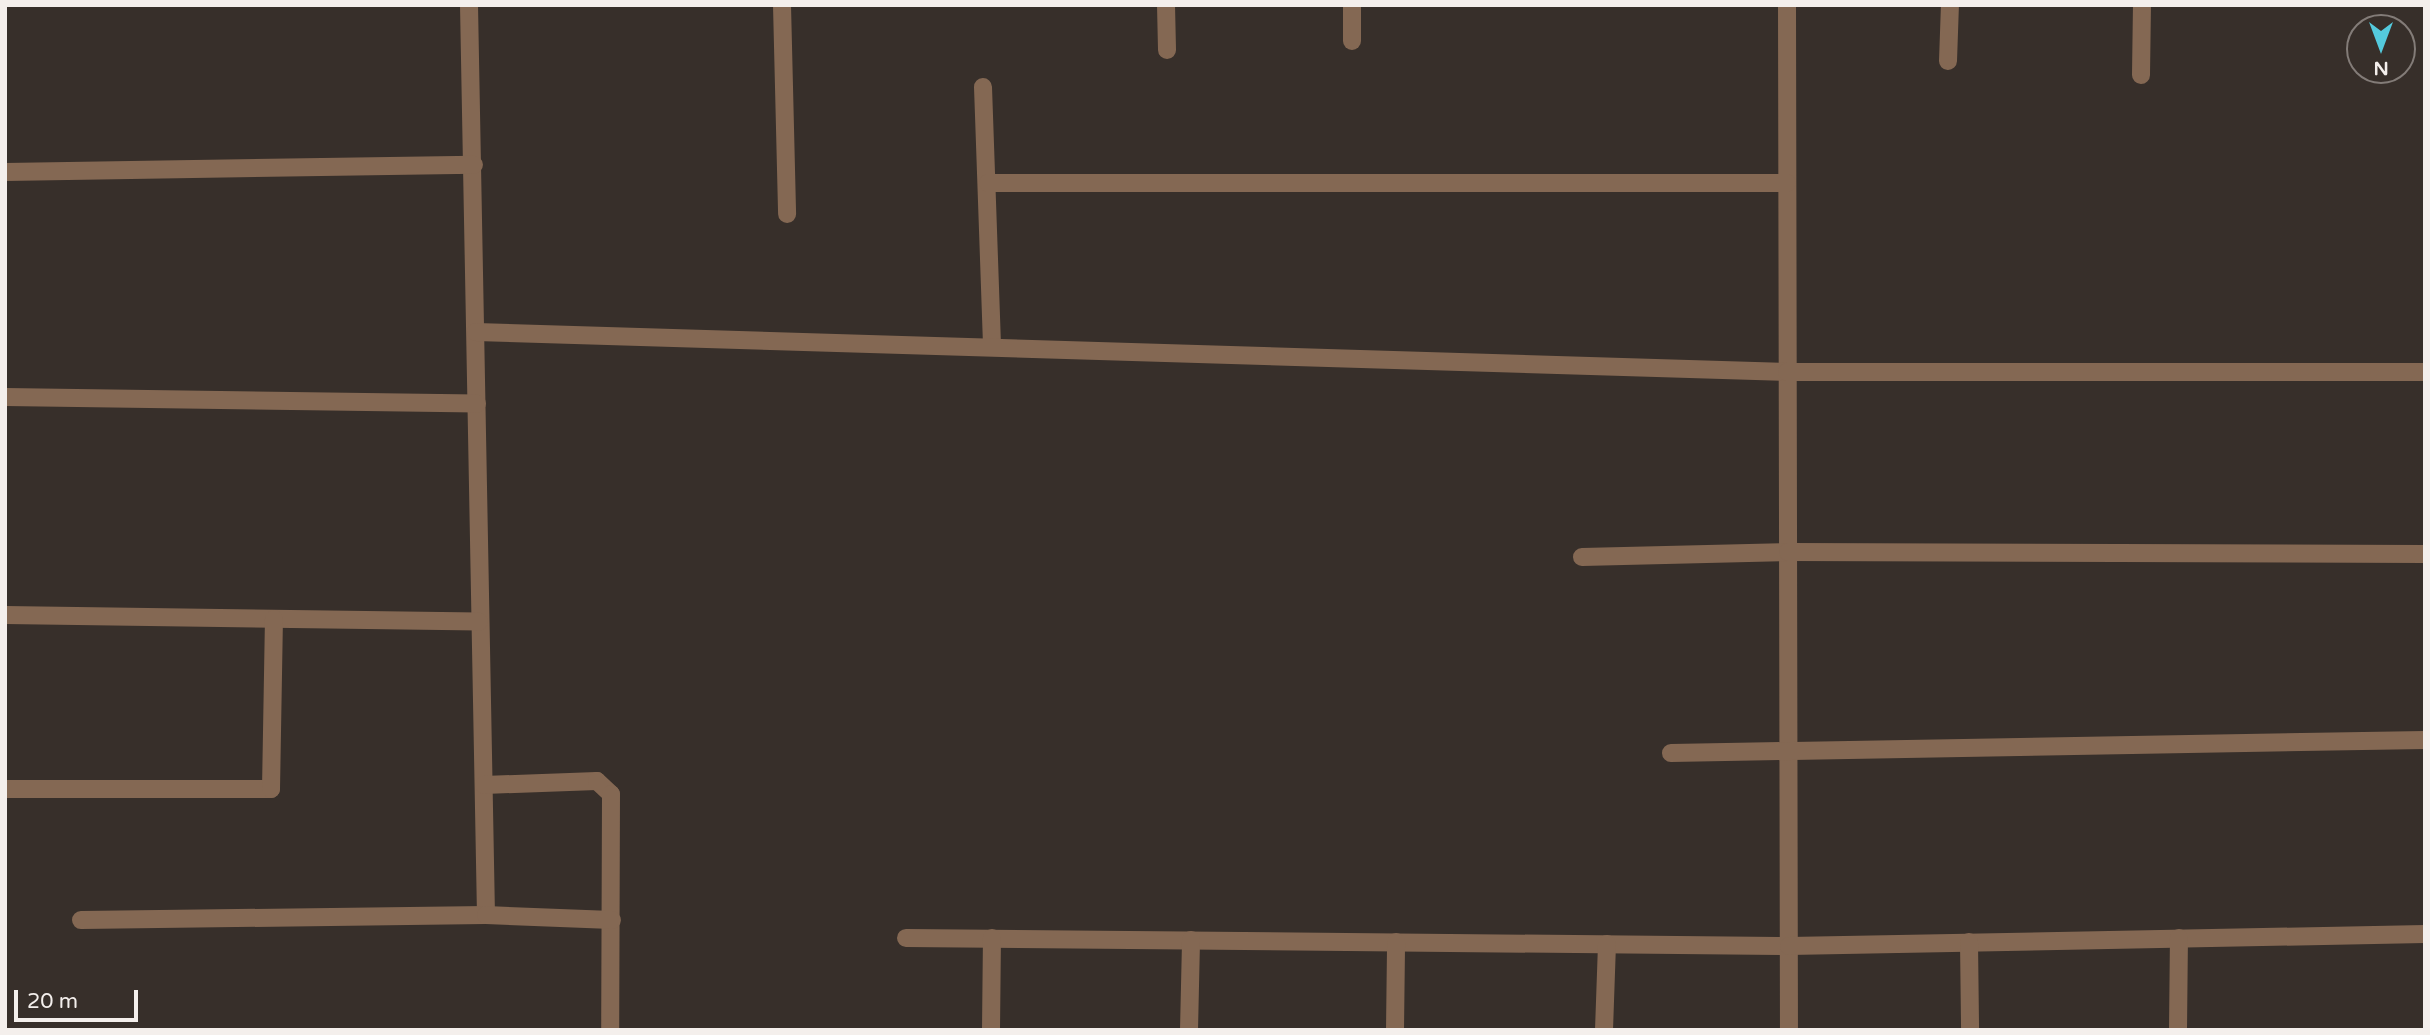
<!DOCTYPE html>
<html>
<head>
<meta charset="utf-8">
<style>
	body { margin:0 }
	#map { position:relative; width:2430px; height:1035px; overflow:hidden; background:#372f2a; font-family:"Varela Round",sans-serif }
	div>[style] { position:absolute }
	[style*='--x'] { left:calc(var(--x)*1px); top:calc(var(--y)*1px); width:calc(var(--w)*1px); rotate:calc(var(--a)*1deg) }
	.street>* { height:18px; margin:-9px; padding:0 9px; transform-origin:9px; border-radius:9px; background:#846853 }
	span { translate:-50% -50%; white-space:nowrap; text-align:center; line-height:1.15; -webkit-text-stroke:5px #372f2a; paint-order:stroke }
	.frame { position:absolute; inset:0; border:7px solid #f4efec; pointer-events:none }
	.north { position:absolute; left:2346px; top:14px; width:70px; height:70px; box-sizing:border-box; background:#372f2a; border:2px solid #837c78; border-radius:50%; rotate:180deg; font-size:19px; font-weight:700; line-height:28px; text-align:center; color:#f4efec }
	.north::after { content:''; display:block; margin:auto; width:24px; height:32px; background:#54cadd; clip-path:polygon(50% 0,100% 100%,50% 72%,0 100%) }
	.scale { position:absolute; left:14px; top:990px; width:124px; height:32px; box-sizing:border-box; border:4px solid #f4efec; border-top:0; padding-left:9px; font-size:21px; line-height:24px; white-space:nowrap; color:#f4efec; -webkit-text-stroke:5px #372f2a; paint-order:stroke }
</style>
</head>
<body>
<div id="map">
	<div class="street">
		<i style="--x:469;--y:5;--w:910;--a:88.93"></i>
		<i style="--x:782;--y:5;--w:209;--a:88.6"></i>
		<i style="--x:1166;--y:5;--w:45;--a:88.7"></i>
		<i style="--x:1787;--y:5;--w:1025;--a:89.89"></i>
		<i style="--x:1352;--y:41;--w:36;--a:-90"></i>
		<i style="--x:1948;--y:61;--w:56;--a:-88"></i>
		<i style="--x:2141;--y:75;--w:70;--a:-89.2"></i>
		<i style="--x:983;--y:87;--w:260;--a:88"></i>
		<i style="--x:5;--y:172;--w:469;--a:-0.9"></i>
		<i style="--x:988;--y:183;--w:799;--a:0"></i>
		<i style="--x:476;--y:332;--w:1312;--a:1.75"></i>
		<i style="--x:1787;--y:372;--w:638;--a:0"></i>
		<i style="--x:5;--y:397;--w:472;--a:0.8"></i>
		<i style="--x:1582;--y:557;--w:206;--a:-1.4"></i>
		<i style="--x:1788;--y:552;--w:637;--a:0.18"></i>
		<i style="--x:5;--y:615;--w:474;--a:0.8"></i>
		<i style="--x:1671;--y:753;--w:754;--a:-0.99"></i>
		<i style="--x:484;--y:785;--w:113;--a:-2"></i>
		<i style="--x:597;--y:781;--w:19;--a:43"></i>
		<i style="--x:611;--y:794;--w:236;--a:90.2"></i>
		<i style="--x:5;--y:789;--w:266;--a:0"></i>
		<i style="--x:271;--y:789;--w:170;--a:-89"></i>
		<i style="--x:81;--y:920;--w:405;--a:-0.7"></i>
		<i style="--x:486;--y:915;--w:126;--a:2.3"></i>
		<i style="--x:906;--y:938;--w:883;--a:0.52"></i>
		<i style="--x:1789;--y:946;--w:636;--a:-1.08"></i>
		<i style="--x:1969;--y:942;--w:88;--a:89.3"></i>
		<i style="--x:991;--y:1030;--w:92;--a:-89.4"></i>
		<i style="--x:1189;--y:1030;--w:90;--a:-88.7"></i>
		<i style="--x:1395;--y:1030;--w:88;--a:-89.3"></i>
		<i style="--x:1604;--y:1030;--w:86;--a:-88"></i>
		<i style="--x:2178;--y:1030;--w:92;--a:-89.4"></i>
	</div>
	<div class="frame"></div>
	<div class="north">N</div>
	<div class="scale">20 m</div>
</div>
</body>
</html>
